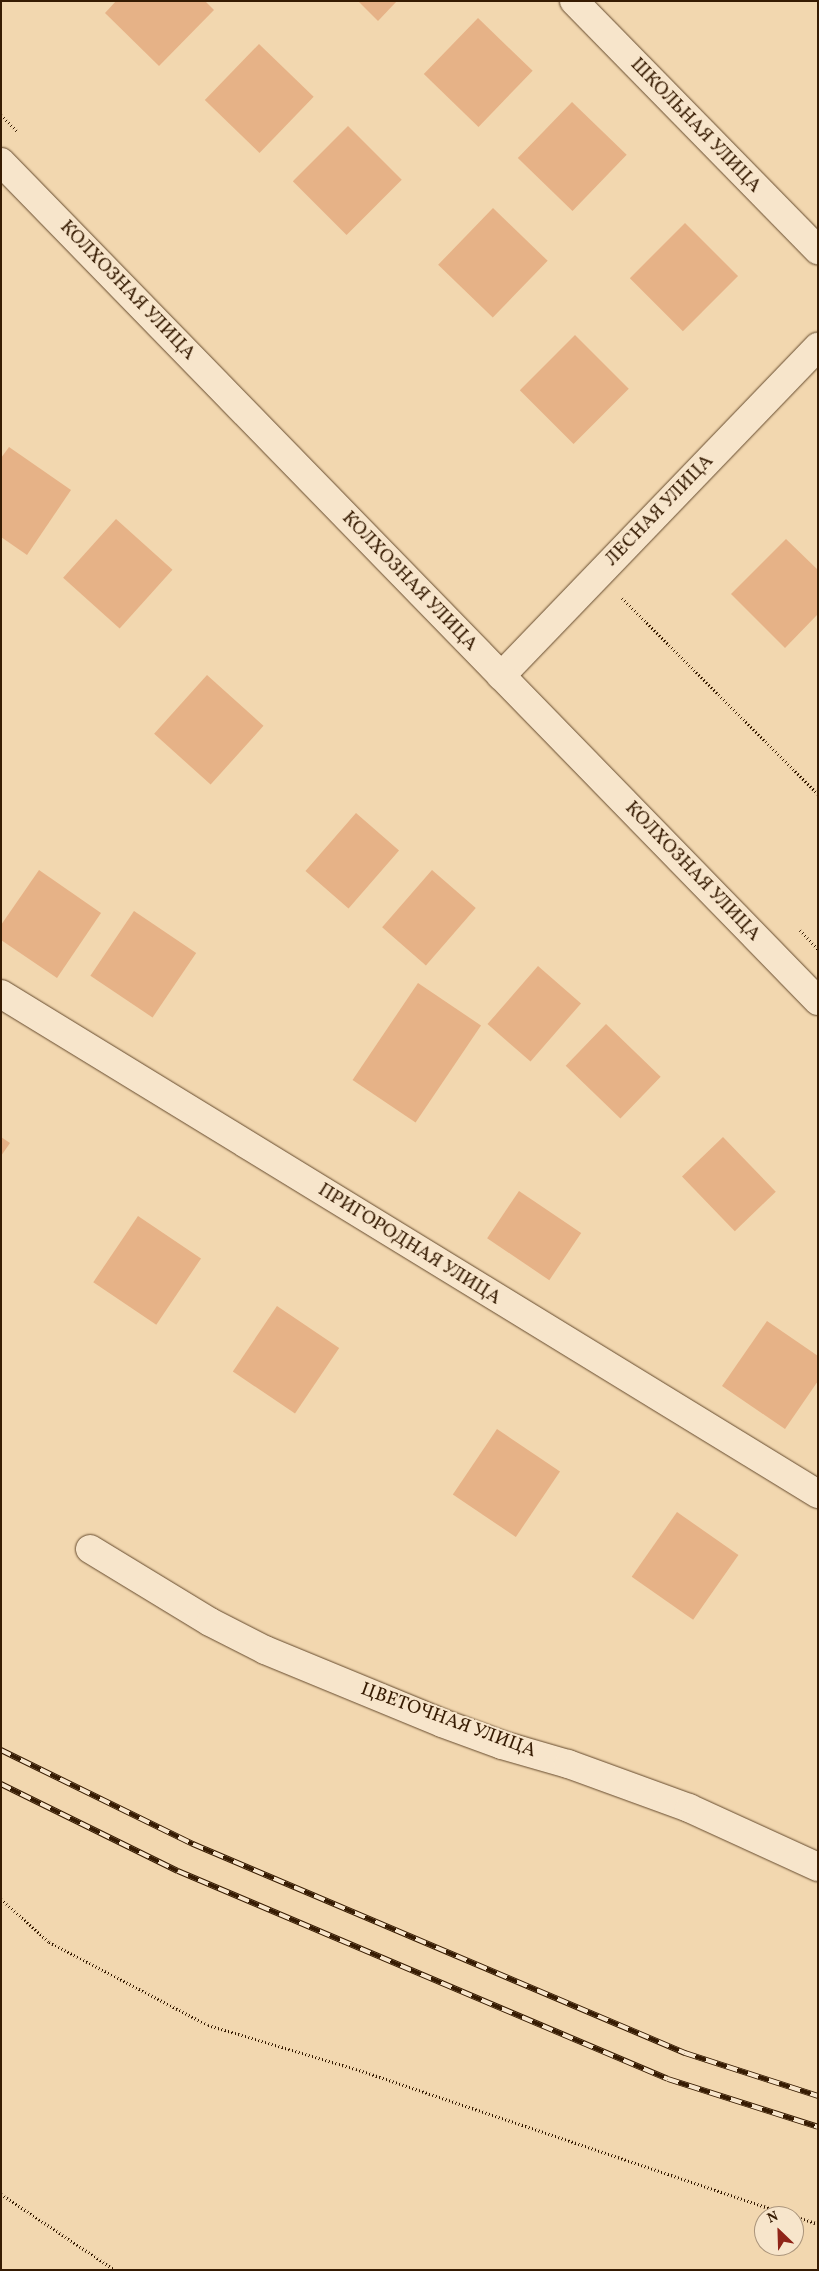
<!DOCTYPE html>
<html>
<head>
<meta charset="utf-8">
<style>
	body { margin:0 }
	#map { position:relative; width:819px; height:2271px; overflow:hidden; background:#f2d7af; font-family:Vollkorn,serif }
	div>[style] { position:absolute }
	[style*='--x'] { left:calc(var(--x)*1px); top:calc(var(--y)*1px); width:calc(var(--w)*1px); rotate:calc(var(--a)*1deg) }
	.building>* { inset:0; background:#e6b287; transform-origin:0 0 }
	.path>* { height:3px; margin-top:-1.5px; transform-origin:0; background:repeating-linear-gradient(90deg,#361b02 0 1px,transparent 0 3.5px) }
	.roads { filter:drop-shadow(0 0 1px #654a2d) drop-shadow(0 0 1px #654a2d) }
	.street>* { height:28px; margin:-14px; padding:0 14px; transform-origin:14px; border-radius:14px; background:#f7e5cb }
	.secondary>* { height:28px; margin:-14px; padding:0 14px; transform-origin:14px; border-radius:14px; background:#f7e5cb }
	.rail>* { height:5.5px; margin-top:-2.75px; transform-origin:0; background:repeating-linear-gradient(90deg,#f7e5cb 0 11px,#361b02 0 22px); box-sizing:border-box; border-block:1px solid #361b02 }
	span { translate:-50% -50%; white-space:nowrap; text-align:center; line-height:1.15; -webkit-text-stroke:4px #f7e5cb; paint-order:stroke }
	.street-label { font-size:19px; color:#361b02 }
	.frame { position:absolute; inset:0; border:2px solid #361b02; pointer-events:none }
	.north { position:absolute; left:754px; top:2206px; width:50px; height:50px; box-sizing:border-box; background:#f7e5cb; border:1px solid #aa947b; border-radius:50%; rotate:336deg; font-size:14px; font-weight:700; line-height:20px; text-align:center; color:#361b02 }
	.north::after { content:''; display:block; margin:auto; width:18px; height:22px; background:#8f2418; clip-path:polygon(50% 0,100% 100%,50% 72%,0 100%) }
</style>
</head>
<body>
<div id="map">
	<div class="building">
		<i style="clip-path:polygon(116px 1px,205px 1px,214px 10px,159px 66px,105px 13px)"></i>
		<i style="clip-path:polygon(358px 1px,397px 1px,378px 21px)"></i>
		<i style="left:478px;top:18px;width:76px;height:78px;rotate:44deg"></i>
		<i style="left:259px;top:44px;width:76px;height:78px;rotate:44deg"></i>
		<i style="left:572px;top:102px;width:76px;height:78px;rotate:44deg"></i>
		<i style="left:348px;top:126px;width:76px;height:78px;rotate:45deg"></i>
		<i style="left:493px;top:208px;width:76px;height:79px;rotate:44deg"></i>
		<i style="left:685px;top:223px;width:75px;height:78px;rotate:45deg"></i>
		<i style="left:575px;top:335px;width:76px;height:78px;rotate:45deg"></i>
		<i style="clip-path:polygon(9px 447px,71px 490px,27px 555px,1px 537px,1px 458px)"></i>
		<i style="left:116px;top:519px;width:76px;height:79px;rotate:42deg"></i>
		<i style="clip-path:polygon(786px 539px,818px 570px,818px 614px,785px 648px,731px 594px)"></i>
		<i style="left:207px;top:675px;width:76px;height:79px;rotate:42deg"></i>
		<i style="left:356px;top:813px;width:57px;height:77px;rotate:41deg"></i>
		<i style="clip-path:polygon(39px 870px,101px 913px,57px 978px,1px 940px,1px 925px)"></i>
		<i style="left:432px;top:870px;width:58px;height:76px;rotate:41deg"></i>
		<i style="left:134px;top:911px;width:75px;height:78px;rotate:34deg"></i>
		<i style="left:538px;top:966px;width:57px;height:77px;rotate:41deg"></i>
		<i style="left:418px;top:983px;width:76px;height:117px;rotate:34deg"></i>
		<i style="left:606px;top:1024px;width:76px;height:58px;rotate:44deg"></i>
		<i style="clip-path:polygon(1px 1137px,10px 1143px,1px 1156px)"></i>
		<i style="left:723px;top:1137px;width:76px;height:57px;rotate:46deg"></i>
		<i style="left:519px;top:1191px;width:75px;height:57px;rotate:34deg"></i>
		<i style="left:138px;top:1216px;width:76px;height:80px;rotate:34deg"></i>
		<i style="left:277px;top:1306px;width:75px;height:79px;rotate:34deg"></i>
		<i style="clip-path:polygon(767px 1321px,818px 1356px,818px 1381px,785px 1429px,722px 1386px)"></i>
		<i style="left:497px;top:1429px;width:76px;height:79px;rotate:34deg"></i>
		<i style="left:677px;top:1512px;width:75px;height:79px;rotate:35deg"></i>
	</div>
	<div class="path">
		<i style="--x:1;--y:115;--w:23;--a:45"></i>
		<i style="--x:622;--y:598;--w:277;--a:45"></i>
		<i style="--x:800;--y:930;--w:26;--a:47"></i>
		<i style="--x:1;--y:1899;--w:64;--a:41.9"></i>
		<i style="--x:49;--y:1942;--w:179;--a:27.6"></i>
		<i style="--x:208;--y:2025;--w:154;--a:16.6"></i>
		<i style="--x:356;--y:2069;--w:462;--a:18.6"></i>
		<i style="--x:1;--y:2194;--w:137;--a:33.7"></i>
		<i style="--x:794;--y:2216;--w:25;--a:18"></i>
	</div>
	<div class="roads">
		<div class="street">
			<i style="--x:574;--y:1;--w:349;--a:45.6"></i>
			<i style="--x:501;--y:676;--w:457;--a:-46.1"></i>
			<i style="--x:1;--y:994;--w:958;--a:31.47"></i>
			<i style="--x:90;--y:1549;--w:140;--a:31.3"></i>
			<i style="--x:210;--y:1622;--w:62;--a:27"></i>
			<i style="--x:265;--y:1650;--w:191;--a:22.4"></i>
			<i style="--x:442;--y:1723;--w:64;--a:20.1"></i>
			<i style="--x:502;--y:1745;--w:69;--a:16.1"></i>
			<i style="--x:568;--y:1764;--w:129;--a:20"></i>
			<i style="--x:689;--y:1808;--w:142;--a:24.6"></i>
		</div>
		<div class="secondary">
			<i style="--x:1;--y:162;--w:1171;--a:45.76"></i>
		</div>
	</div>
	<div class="rail">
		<i style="--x:1;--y:1750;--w:214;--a:26.1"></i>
		<i style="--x:193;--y:1844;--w:535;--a:23.02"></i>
		<i style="--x:685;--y:2053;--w:140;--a:17.9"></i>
		<i style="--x:1;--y:1784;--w:197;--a:26.2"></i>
		<i style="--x:178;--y:1871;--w:532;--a:23"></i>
		<i style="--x:668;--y:2079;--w:157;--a:17.7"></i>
	</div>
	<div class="street-label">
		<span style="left:695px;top:126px;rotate:46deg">ШКОЛЬНАЯ УЛИЦА</span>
		<span style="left:127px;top:291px;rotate:46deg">КОЛХОЗНАЯ УЛИЦА</span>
		<span style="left:660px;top:511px;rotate:-46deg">ЛЕСНАЯ УЛИЦА</span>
		<span style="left:409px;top:582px;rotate:46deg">КОЛХОЗНАЯ УЛИЦА</span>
		<span style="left:692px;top:872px;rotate:46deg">КОЛХОЗНАЯ УЛИЦА</span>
		<span style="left:409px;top:1245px;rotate:32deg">ПРИГОРОДНАЯ УЛИЦА</span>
		<span style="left:448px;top:1721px;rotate:20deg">ЦВЕТОЧНАЯ УЛИЦА</span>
	</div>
	<div class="frame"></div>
	<div class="north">N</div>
</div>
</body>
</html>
